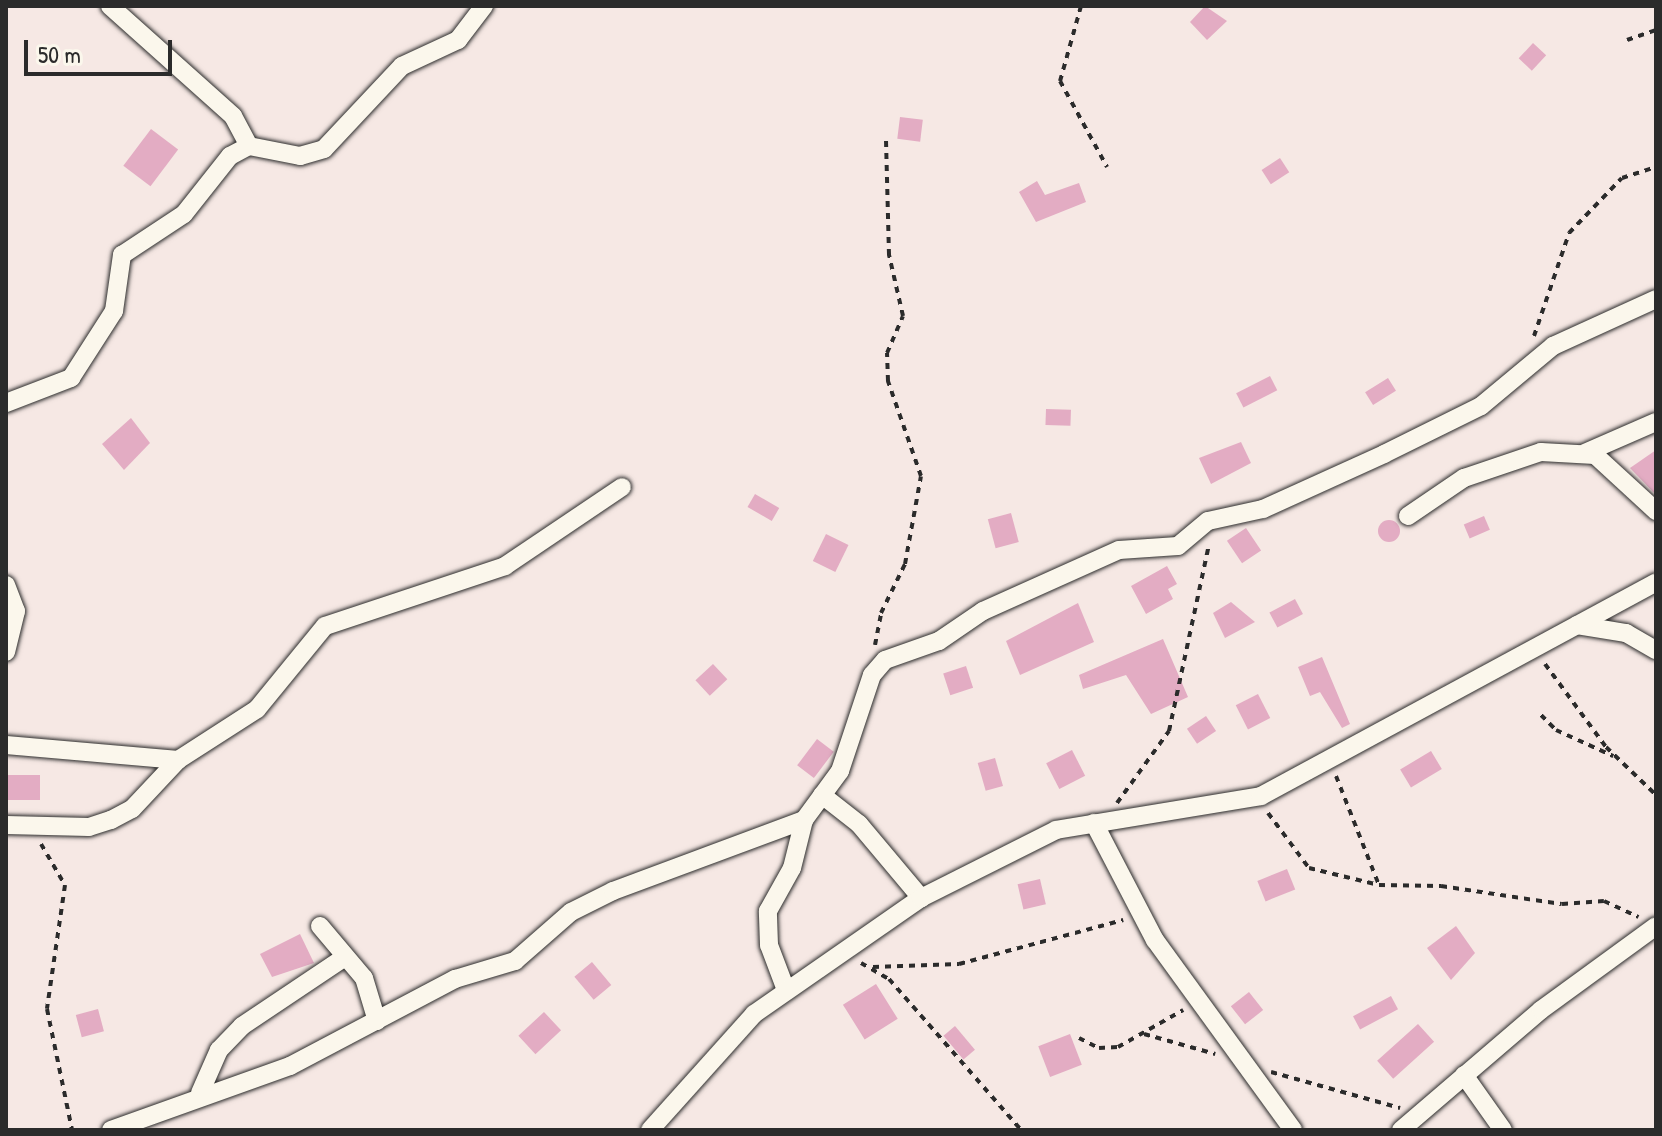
<!DOCTYPE html>
<html>
<head>
<meta charset="utf-8">
<style>
	body { margin:0 }
	#map { position:relative; width:1662px; height:1136px; overflow:hidden; background:#f6e8e4; font-family:"Patrick Hand",sans-serif }
	div>[style] { position:absolute }
	[style*='--x'] { left:calc(var(--x)*1px); top:calc(var(--y)*1px); width:calc(var(--w)*1px); rotate:calc(var(--a)*1deg) }
	.building>* { inset:0; background:#e3acc3; transform-origin:0 0 }
	.round { border-radius:50% }
	.path>* { height:4px; margin-top:-2px; transform-origin:0; background:repeating-linear-gradient(90deg,#2b2b2b 0 6px,transparent 0 12px) }
	.roads { filter:drop-shadow(0 0 2px #2b2b2b) drop-shadow(0 0 2px #2b2b2b) }
	.minor>* { height:18px; margin:-9px; padding:0 9px; transform-origin:9px; border-radius:9px; background:#fbf7ec }
	span { translate:-50% -50%; white-space:nowrap; text-align:center; line-height:1.15; -webkit-text-stroke:6px #fbf7ec; paint-order:stroke }
	.frame { position:absolute; inset:0; border:8px solid #2b2b2b; pointer-events:none }
	.scale { position:absolute; left:24px; top:40px; width:148px; height:36px; box-sizing:border-box; border:4px solid #2b2b2b; border-top:0; padding-left:10px; font-size:24px; line-height:28px; white-space:nowrap; color:#2b2b2b; -webkit-text-stroke:6px #fbf7ec; paint-order:stroke }
</style>
</head>
<body>
<div id="map">
	<div class="building">
		<i style="clip-path:polygon(1205px 6px,1227px 21px,1207px 40px,1190px 22px)"></i>
		<i style="left:1533px;top:43px;width:18px;height:21px;rotate:43deg"></i>
		<i style="left:900px;top:117px;width:23px;height:22px;rotate:7deg"></i>
		<i style="left:151px;top:129px;width:34px;height:46px;rotate:37deg"></i>
		<i style="left:1280px;top:158px;width:17px;height:22px;rotate:57deg"></i>
		<i style="clip-path:polygon(1037px 181px,1045px 195px,1079px 183px,1086px 202px,1036px 222px,1019px 192px)"></i>
		<i style="left:1270px;top:376px;width:16px;height:38px;rotate:63deg"></i>
		<i style="left:1388px;top:378px;width:15px;height:27px;rotate:58deg"></i>
		<i style="left:1046px;top:409px;width:25px;height:16px;rotate:2deg"></i>
		<i style="clip-path:polygon(131px 418px,150px 443px,124px 470px,102px 444px)"></i>
		<i style="clip-path:polygon(1241px 442px,1251px 463px,1211px 484px,1199px 458px)"></i>
		<i style="clip-path:polygon(1656px 450px,1656px 495px,1630px 468px)"></i>
		<i style="left:755px;top:494px;width:28px;height:15px;rotate:30deg"></i>
		<i style="left:1011px;top:513px;width:30px;height:24px;rotate:75deg"></i>
		<i style="left:1484px;top:516px;width:15px;height:22px;rotate:67deg"></i>
		<i class="round" style="left:1378px;top:520px;width:22px;height:22px"></i>
		<i style="left:1246px;top:528px;width:27px;height:23px;rotate:56deg"></i>
		<i style="left:826px;top:534px;width:25px;height:30px;rotate:26deg"></i>
		<i style="clip-path:polygon(1167px 566px,1177px 584px,1168px 589px,1173px 599px,1146px 614px,1131px 586px)"></i>
		<i style="left:1295px;top:599px;width:17px;height:29px;rotate:62deg"></i>
		<i style="clip-path:polygon(1231px 602px,1255px 622px,1225px 638px,1213px 613px)"></i>
		<i style="clip-path:polygon(1078px 603px,1094px 642px,1020px 675px,1006px 641px)"></i>
		<i style="clip-path:polygon(1163px 639px,1188px 697px,1151px 714px,1126px 675px,1083px 689px,1079px 675px)"></i>
		<i style="clip-path:polygon(1322px 657px,1350px 724px,1342px 728px,1320px 692px,1310px 696px,1298px 667px)"></i>
		<i style="left:713px;top:664px;width:21px;height:24px;rotate:47deg"></i>
		<i style="left:966px;top:666px;width:23px;height:24px;rotate:72deg"></i>
		<i style="left:1258px;top:694px;width:27px;height:25px;rotate:63deg"></i>
		<i style="left:1206px;top:716px;width:18px;height:23px;rotate:56deg"></i>
		<i style="left:817px;top:739px;width:21px;height:33px;rotate:37deg"></i>
		<i style="left:1072px;top:750px;width:29px;height:29px;rotate:63deg"></i>
		<i style="left:1431px;top:751px;width:21px;height:36px;rotate:59deg"></i>
		<i style="left:995px;top:758px;width:29px;height:18px;rotate:74deg"></i>
		<i style="left:7px;top:775px;width:33px;height:25px"></i>
		<i style="left:1287px;top:869px;width:22px;height:32px;rotate:68deg"></i>
		<i style="left:1040px;top:879px;width:26px;height:23px;rotate:77deg"></i>
		<i style="clip-path:polygon(1456px 926px,1475px 953px,1451px 980px,1427px 948px)"></i>
		<i style="clip-path:polygon(300px 934px,314px 963px,272px 977px,260px 954px)"></i>
		<i style="left:592px;top:962px;width:30px;height:23px;rotate:50deg"></i>
		<i style="left:876px;top:984px;width:41px;height:39px;rotate:58deg"></i>
		<i style="left:1249px;top:992px;width:23px;height:23px;rotate:52deg"></i>
		<i style="left:1391px;top:996px;width:15px;height:43px;rotate:62deg"></i>
		<i style="left:98px;top:1009px;width:23px;height:23px;rotate:75deg"></i>
		<i style="left:544px;top:1012px;width:25px;height:35px;rotate:47deg"></i>
		<i style="left:1418px;top:1024px;width:24px;height:55px;rotate:48deg"></i>
		<i style="left:955px;top:1026px;width:31px;height:15px;rotate:50deg"></i>
		<i style="left:1070px;top:1034px;width:33px;height:34px;rotate:69deg"></i>
	</div>
	<div class="path">
		<i style="--x:1081;--y:6;--w:78;--a:105.6"></i>
		<i style="--x:1060;--y:81;--w:98;--a:61.3"></i>
		<i style="--x:1627;--y:40;--w:31;--a:-19"></i>
		<i style="--x:1534;--y:336;--w:109;--a:-71.2"></i>
		<i style="--x:1569;--y:233;--w:76;--a:-46.1"></i>
		<i style="--x:1622;--y:178;--w:36;--a:-18"></i>
		<i style="--x:875;--y:645;--w:33;--a:-79"></i>
		<i style="--x:881;--y:613;--w:55;--a:-63.9"></i>
		<i style="--x:905;--y:564;--w:89;--a:-79.7"></i>
		<i style="--x:921;--y:476;--w:101;--a:-109.2"></i>
		<i style="--x:888;--y:381;--w:28;--a:-92"></i>
		<i style="--x:887;--y:353;--w:40;--a:-66.6"></i>
		<i style="--x:903;--y:316;--w:63;--a:-102.9"></i>
		<i style="--x:889;--y:255;--w:117;--a:-91.5"></i>
		<i style="--x:1545;--y:664;--w:103;--a:53.7"></i>
		<i style="--x:1606;--y:747;--w:69;--a:43.8"></i>
		<i style="--x:1541;--y:715;--w:21;--a:45"></i>
		<i style="--x:1556;--y:730;--w:63;--a:24.5"></i>
		<i style="--x:1336;--y:776;--w:117;--a:68.5"></i>
		<i style="--x:1117;--y:803;--w:89;--a:-54.2"></i>
		<i style="--x:1169;--y:731;--w:190;--a:-77.9"></i>
		<i style="--x:1268;--y:813;--w:69;--a:53.3"></i>
		<i style="--x:1309;--y:868;--w:72;--a:13.7"></i>
		<i style="--x:1379;--y:885;--w:62;--a:0.9"></i>
		<i style="--x:1441;--y:886;--w:122;--a:8.5"></i>
		<i style="--x:1562;--y:904;--w:42;--a:-4.1"></i>
		<i style="--x:1604;--y:901;--w:38;--a:25"></i>
		<i style="--x:41;--y:844;--w:48;--a:59.7"></i>
		<i style="--x:65;--y:885;--w:125;--a:98.3"></i>
		<i style="--x:47;--y:1009;--w:124;--a:78.3"></i>
		<i style="--x:861;--y:963;--w:32;--a:30"></i>
		<i style="--x:889;--y:979;--w:201;--a:48.8"></i>
		<i style="--x:873;--y:967;--w:86;--a:-2"></i>
		<i style="--x:959;--y:964;--w:170;--a:-15"></i>
		<i style="--x:1144;--y:1034;--w:74;--a:15.7"></i>
		<i style="--x:1079;--y:1038;--w:22;--a:27"></i>
		<i style="--x:1099;--y:1048;--w:19;--a:-3"></i>
		<i style="--x:1118;--y:1047;--w:75;--a:-29.6"></i>
		<i style="--x:1271;--y:1072;--w:134;--a:15.6"></i>
	</div>
	<div class="roads">
		<div class="minor">
			<i style="--x:110;--y:6;--w:165;--a:41.8"></i>
			<i style="--x:233;--y:116;--w:34;--a:62"></i>
			<i style="--x:6;--y:403;--w:70;--a:-21"></i>
			<i style="--x:71;--y:378;--w:80;--a:-57.3"></i>
			<i style="--x:114;--y:311;--w:57;--a:-81.9"></i>
			<i style="--x:122;--y:255;--w:74;--a:-33.5"></i>
			<i style="--x:184;--y:214;--w:74;--a:-51.6"></i>
			<i style="--x:230;--y:156;--w:21;--a:-28"></i>
			<i style="--x:249;--y:146;--w:52;--a:11.1"></i>
			<i style="--x:300;--y:156;--w:25;--a:-16"></i>
			<i style="--x:324;--y:149;--w:114;--a:-46.8"></i>
			<i style="--x:402;--y:66;--w:62;--a:-24.9"></i>
			<i style="--x:458;--y:40;--w:43;--a:-52.6"></i>
			<i style="--x:1585;--y:453;--w:77;--a:-23.6"></i>
			<i style="--x:1408;--y:516;--w:68;--a:-34.2"></i>
			<i style="--x:1464;--y:478;--w:81;--a:-18.7"></i>
			<i style="--x:1541;--y:452;--w:54;--a:3.2"></i>
			<i style="--x:1595;--y:455;--w:83;--a:42.6"></i>
			<i style="--x:6;--y:585;--w:28;--a:69"></i>
			<i style="--x:16;--y:611;--w:42;--a:103.7"></i>
			<i style="--x:1577;--y:625;--w:50;--a:9.3"></i>
			<i style="--x:1626;--y:633;--w:34;--a:30"></i>
			<i style="--x:6;--y:745;--w:173;--a:5"></i>
			<i style="--x:178;--y:760;--w:94;--a:-32.8"></i>
			<i style="--x:257;--y:709;--w:107;--a:-50.7"></i>
			<i style="--x:325;--y:626;--w:190;--a:-18.4"></i>
			<i style="--x:505;--y:566;--w:141;--a:-34"></i>
			<i style="--x:822;--y:795;--w:47;--a:38.1"></i>
			<i style="--x:859;--y:824;--w:97;--a:50"></i>
			<i style="--x:1094;--y:823;--w:132;--a:62.5"></i>
			<i style="--x:1155;--y:940;--w:235;--a:54"></i>
			<i style="--x:6;--y:825;--w:83;--a:1.4"></i>
			<i style="--x:89;--y:827;--w:23;--a:-18"></i>
			<i style="--x:111;--y:820;--w:24;--a:-28"></i>
			<i style="--x:132;--y:809;--w:67;--a:-46.8"></i>
			<i style="--x:320;--y:926;--w:68;--a:49.8"></i>
			<i style="--x:364;--y:978;--w:45;--a:73.2"></i>
			<i style="--x:786;--y:990;--w:48;--a:-110.7"></i>
			<i style="--x:769;--y:945;--w:34;--a:-92"></i>
			<i style="--x:768;--y:911;--w:49;--a:-60.8"></i>
			<i style="--x:792;--y:868;--w:49;--a:-76"></i>
			<i style="--x:804;--y:820;--w:61;--a:-53.7"></i>
			<i style="--x:840;--y:771;--w:101;--a:-71.6"></i>
			<i style="--x:872;--y:675;--w:20;--a:-49"></i>
			<i style="--x:885;--y:660;--w:57;--a:-19.4"></i>
			<i style="--x:939;--y:641;--w:53;--a:-34.3"></i>
			<i style="--x:983;--y:611;--w:149;--a:-24.2"></i>
			<i style="--x:1119;--y:550;--w:59;--a:-3.9"></i>
			<i style="--x:1178;--y:546;--w:39;--a:-40"></i>
			<i style="--x:1208;--y:521;--w:56;--a:-12.3"></i>
			<i style="--x:1263;--y:509;--w:133;--a:-24.4"></i>
			<i style="--x:1384;--y:454;--w:108;--a:-26.3"></i>
			<i style="--x:1481;--y:406;--w:94;--a:-39.8"></i>
			<i style="--x:1553;--y:346;--w:113;--a:-24.5"></i>
			<i style="--x:1464;--y:1075;--w:67;--a:54.7"></i>
			<i style="--x:200;--y:1093;--w:47;--a:-66.2"></i>
			<i style="--x:219;--y:1050;--w:33;--a:-46"></i>
			<i style="--x:242;--y:1026;--w:124;--a:-33.8"></i>
			<i style="--x:111;--y:1130;--w:190;--a:-19.7"></i>
			<i style="--x:290;--y:1066;--w:187;--a:-27.8"></i>
			<i style="--x:455;--y:979;--w:63;--a:-16.7"></i>
			<i style="--x:515;--y:961;--w:74;--a:-41.2"></i>
			<i style="--x:571;--y:912;--w:47;--a:-26.6"></i>
			<i style="--x:613;--y:891;--w:204;--a:-20.4"></i>
			<i style="--x:650;--y:1130;--w:156;--a:-48.1"></i>
			<i style="--x:754;--y:1014;--w:203;--a:-34.8"></i>
			<i style="--x:921;--y:898;--w:151;--a:-26.7"></i>
			<i style="--x:1056;--y:830;--w:208;--a:-9.4"></i>
			<i style="--x:1261;--y:796;--w:449;--a:-28.4"></i>
			<i style="--x:1401;--y:1130;--w:184;--a:-40.6"></i>
			<i style="--x:1541;--y:1010;--w:142;--a:-36.1"></i>
		</div>
	</div>
	<div class="frame"></div>
	<div class="scale">50 m</div>
</div>
</body>
</html>
